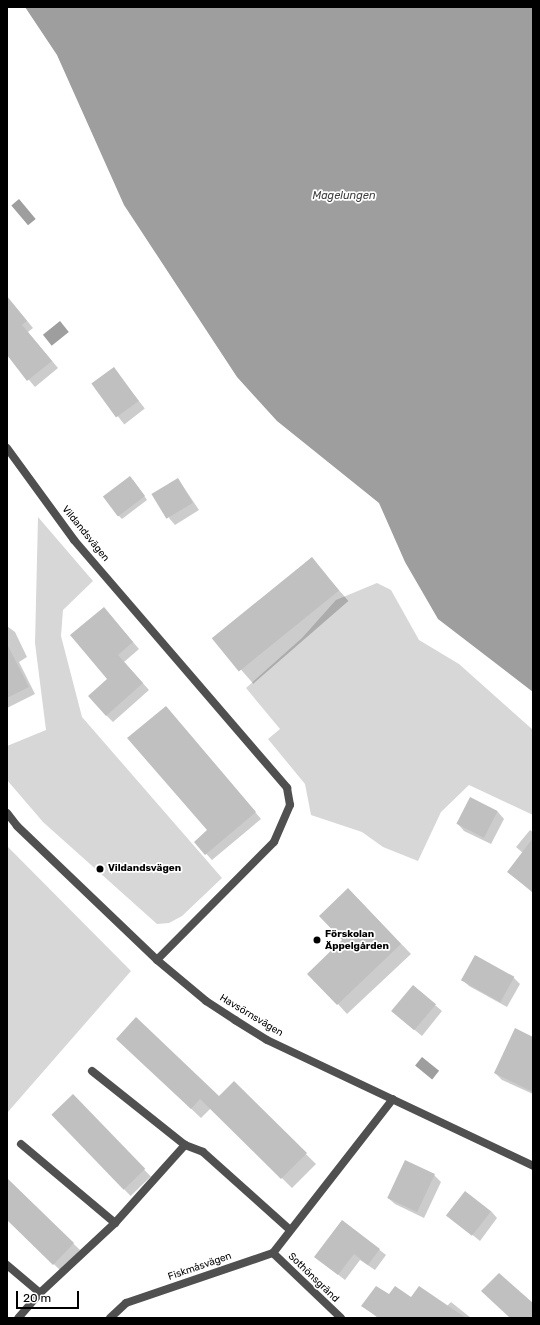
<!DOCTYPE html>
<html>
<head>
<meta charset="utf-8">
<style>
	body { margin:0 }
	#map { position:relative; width:540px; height:1325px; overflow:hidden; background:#fff; font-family:Rubik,sans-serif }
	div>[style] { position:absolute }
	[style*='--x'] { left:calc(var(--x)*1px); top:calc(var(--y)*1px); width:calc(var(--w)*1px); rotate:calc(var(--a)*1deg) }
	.green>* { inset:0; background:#d7d7d7 }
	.water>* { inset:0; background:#9e9e9e; transform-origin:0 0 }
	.shadow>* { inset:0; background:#0003; transform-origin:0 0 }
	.building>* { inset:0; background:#c0c0c0; transform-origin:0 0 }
	.minor>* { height:8px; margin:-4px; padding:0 4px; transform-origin:4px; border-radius:4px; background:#505050 }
	.dots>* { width:11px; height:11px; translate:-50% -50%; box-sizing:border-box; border:2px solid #fff; border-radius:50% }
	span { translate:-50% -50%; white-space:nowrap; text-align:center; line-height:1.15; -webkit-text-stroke:3.5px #fff; paint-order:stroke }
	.street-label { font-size:10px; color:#000 }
	.poi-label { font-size:10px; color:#000; font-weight:700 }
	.left { translate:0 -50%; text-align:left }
	.water-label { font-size:11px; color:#3f3f3f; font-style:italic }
	.frame { position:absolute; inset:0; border:8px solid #000; pointer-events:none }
	.scale { position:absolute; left:16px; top:1291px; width:63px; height:18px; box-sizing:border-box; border:2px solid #000; border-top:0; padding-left:5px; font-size:12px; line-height:14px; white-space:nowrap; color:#000; -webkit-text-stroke:3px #fff; paint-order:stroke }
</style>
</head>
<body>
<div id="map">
	<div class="green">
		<i style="clip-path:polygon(38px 517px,93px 581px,63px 610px,61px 636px,82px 717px,222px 878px,182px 916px,169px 923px,157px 924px,43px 822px,7px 780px,7px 746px,46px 730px,35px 643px)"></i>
		<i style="clip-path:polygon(377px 583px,391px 590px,419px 640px,459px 664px,533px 730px,533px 815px,469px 785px,441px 812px,418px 861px,383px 847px,362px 832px,311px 815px,305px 784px,268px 739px,280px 729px,246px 688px,302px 638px,336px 600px)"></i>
		<i style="clip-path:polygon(7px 846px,131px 971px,7px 1113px)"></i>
	</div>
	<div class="water">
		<i style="clip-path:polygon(25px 7px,533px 7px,533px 692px,438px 619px,405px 562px,379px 503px,277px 421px,237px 377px,124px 205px,57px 55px)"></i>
		<i style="left:19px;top:199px;width:26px;height:10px;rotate:50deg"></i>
		<i style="left:60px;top:321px;width:14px;height:22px;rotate:51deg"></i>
		<i style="left:422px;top:1057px;width:22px;height:11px;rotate:39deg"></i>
	</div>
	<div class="shadow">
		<i style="clip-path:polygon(7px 296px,33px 328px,28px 332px,58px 368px,35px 387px,7px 354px)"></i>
		<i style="left:114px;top:369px;width:50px;height:26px;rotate:52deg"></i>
		<i style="clip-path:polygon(178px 479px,199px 510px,175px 525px,169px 518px)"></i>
		<i style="clip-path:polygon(133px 480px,147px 500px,122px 519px,118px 515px)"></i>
		<i style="left:311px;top:558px;width:57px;height:126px;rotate:49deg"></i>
		<i style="clip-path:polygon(110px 615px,139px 649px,124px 662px,149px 690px,113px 722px,106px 715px)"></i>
		<i style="clip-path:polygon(7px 626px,15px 632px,27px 657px,19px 662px,35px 694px,7px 708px)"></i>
		<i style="clip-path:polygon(166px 707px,261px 819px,212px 860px,196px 843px,209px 830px)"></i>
		<i style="clip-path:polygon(471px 799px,498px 812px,504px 819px,491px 844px,464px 831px,458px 824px)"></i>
		<i style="clip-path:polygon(530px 830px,533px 832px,533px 893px,508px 872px,523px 853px,516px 847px)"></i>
		<i style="clip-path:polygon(358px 899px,411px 954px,347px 1014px,338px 1004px,343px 940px)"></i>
		<i style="clip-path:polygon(513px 977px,520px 984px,507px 1007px,469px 986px,462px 979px)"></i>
		<i style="clip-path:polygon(435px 1005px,442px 1011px,422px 1036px,392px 1011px)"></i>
		<i style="clip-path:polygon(533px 1038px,533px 1094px,502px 1080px,495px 1073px)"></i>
		<i style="clip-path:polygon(127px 1048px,219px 1097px,234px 1083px,316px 1164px,292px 1188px,211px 1108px,201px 1118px)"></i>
		<i style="left:73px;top:1096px;width:112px;height:28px;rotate:46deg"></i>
		<i style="clip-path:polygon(434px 1175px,441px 1182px,424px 1218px,395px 1204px,388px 1198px)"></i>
		<i style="clip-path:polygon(7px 1179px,80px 1250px,60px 1270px,7px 1219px)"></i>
		<i style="clip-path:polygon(491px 1211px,497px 1218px,480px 1241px,449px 1216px)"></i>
		<i style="clip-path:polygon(343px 1221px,386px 1255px,375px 1270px,360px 1260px,345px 1280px,316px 1257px)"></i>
		<i style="clip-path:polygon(389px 1295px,447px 1306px,451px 1302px,471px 1318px,378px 1318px,363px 1306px)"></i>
	</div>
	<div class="building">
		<i style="clip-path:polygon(7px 297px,27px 321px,22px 325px,52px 361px,27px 381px,7px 355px)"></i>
		<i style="left:114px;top:367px;width:42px;height:28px;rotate:54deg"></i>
		<i style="left:130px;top:476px;width:25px;height:34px;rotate:53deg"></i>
		<i style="left:178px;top:478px;width:29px;height:31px;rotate:59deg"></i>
		<i style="left:312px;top:557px;width:43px;height:129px;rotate:51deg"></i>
		<i style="clip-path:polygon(104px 607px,133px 642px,118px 655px,143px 683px,106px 716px,88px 696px,107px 679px,70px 635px)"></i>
		<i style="clip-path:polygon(7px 644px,29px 687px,7px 698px)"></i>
		<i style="clip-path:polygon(166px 706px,256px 812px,205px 855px,194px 842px,207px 830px,127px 738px)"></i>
		<i style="left:470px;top:797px;width:31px;height:30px;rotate:27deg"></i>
		<i style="clip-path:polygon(533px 838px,533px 892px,507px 872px)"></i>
		<i style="clip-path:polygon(348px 888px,401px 944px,337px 1005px,307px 974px,342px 940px,319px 916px)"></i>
		<i style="left:475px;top:955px;width:45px;height:29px;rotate:29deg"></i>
		<i style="left:413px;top:985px;width:30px;height:34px;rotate:40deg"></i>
		<i style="clip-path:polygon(136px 1017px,219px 1096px,234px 1081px,307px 1153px,281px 1179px,200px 1099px,191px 1109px,116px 1039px)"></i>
		<i style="clip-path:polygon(515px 1028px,533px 1037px,533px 1092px,494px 1073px)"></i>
		<i style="left:73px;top:1094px;width:104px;height:30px;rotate:46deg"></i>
		<i style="left:405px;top:1160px;width:33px;height:42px;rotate:25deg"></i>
		<i style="clip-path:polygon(7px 1178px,74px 1243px,53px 1265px,7px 1220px)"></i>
		<i style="left:465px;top:1191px;width:33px;height:31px;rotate:38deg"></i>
		<i style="clip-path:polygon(342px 1220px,380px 1249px,368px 1265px,354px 1254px,338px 1275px,314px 1257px)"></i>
		<i style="clip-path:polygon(499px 1273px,533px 1303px,533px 1318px,510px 1318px,481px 1291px)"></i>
		<i style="clip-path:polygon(376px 1286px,389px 1294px,395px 1286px,411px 1297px,419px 1286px,466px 1318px,379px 1318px,361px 1306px)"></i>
	</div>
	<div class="minor">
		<i style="--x:7;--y:448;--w:114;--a:53.9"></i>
		<i style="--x:74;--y:540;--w:327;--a:49.3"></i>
		<i style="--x:287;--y:788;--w:17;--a:80"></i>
		<i style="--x:290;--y:805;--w:40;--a:113.4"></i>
		<i style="--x:274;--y:842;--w:166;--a:134.8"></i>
		<i style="--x:7;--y:813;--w:16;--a:52"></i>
		<i style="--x:17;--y:826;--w:194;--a:43.7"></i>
		<i style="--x:157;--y:960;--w:64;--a:39.9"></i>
		<i style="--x:206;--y:1001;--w:35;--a:33"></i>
		<i style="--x:235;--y:1020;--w:38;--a:32"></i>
		<i style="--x:267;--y:1040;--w:294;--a:25.3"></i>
		<i style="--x:92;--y:1071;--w:119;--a:38.5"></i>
		<i style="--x:185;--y:1145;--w:19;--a:21"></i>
		<i style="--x:203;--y:1152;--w:115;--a:41.8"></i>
		<i style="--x:21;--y:1144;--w:123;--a:40"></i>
		<i style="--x:115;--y:1223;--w:103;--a:137"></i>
		<i style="--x:115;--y:1223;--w:105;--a:-48.1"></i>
		<i style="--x:273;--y:1253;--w:94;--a:43.7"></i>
		<i style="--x:7;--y:1265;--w:43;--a:40.3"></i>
		<i style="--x:40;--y:1293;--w:33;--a:131"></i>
		<i style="--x:110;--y:1318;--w:22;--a:-43"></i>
		<i style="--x:126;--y:1303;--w:155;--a:-18.8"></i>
		<i style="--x:273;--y:1253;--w:195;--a:-52.1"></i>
	</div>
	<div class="dots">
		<i style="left:100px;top:869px;background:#000"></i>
		<i style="left:317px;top:940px;background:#000"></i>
	</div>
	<div class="street-label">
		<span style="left:85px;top:534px;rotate:51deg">Vildandsvägen</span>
		<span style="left:251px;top:1016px;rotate:31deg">Havsörnsvägen</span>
		<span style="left:200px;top:1267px;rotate:-19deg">Fiskmåsvägen</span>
		<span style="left:313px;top:1278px;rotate:44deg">Sothönsgränd</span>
	</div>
	<div class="poi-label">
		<span class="left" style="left:108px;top:869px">Vildandsvägen</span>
		<span class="left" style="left:325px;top:940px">Förskolan<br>Äppelgården</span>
	</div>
	<div class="water-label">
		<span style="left:344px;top:196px">Magelungen</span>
	</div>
	<div class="frame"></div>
	<div class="scale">20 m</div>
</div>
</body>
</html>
